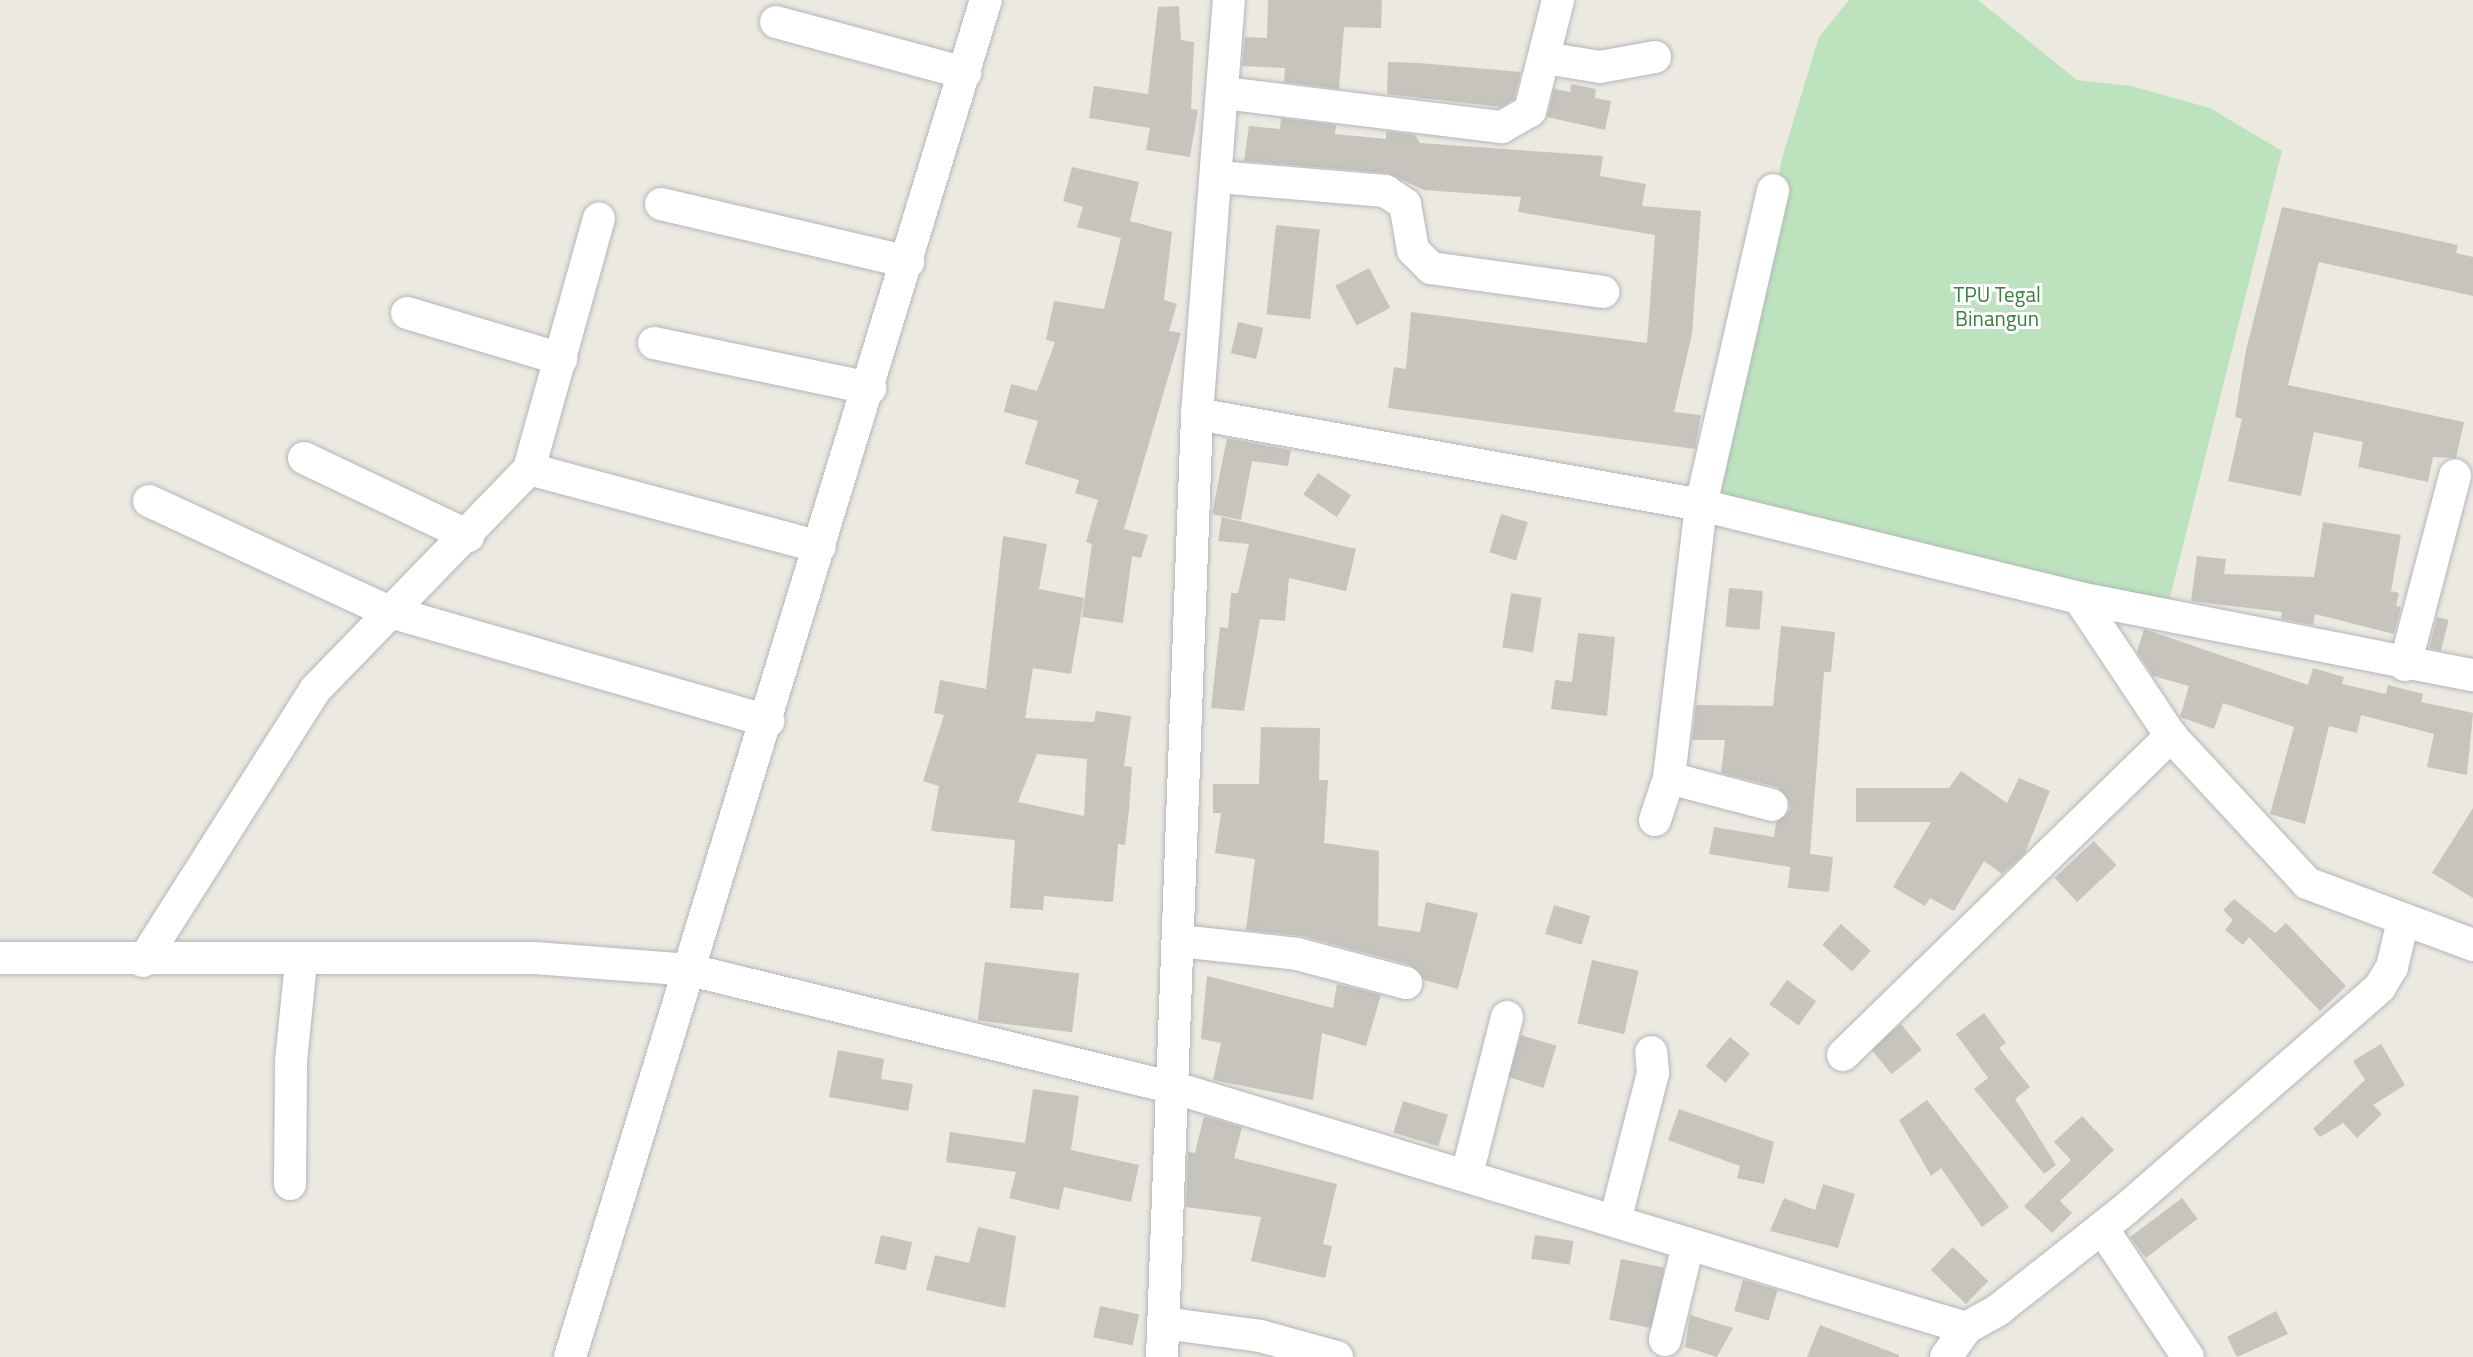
<!DOCTYPE html>
<html>
<head>
<meta charset="utf-8">
<style>
	body { margin:0 }
	#map { position:relative; width:2473px; height:1357px; overflow:hidden; background:#ebe9e0; font-family:"Titillium Web",sans-serif }
	div>[style] { position:absolute }
	[style*='--x'] { left:calc(var(--x)*1px); top:calc(var(--y)*1px); width:calc(var(--w)*1px); rotate:calc(var(--a)*1deg) }
	.green>* { inset:0; background:#bde3be }
	.building>* { inset:0; background:#c6c4bd; transform-origin:0 0 }
	.roads { filter:drop-shadow(0 0 2px #b3b6bb) drop-shadow(0 0 2px #b3b6bb) }
	.minor>* { height:32px; margin:-16px; padding:0 16px; transform-origin:16px; border-radius:16px; background:#fff }
	span { translate:-50% -50%; white-space:nowrap; text-align:center; line-height:1.15; -webkit-text-stroke:6px #fff; paint-order:stroke }
	.park-label { font-size:21px; color:#37813d }
</style>
</head>
<body>
<div id="map">
	<div class="green">
		<i style="clip-path:polygon(1849px 0,1978px 0,2077px 80px,2131px 86px,2210px 108px,2282px 151px,2168px 605px,1718px 498px,1782px 158px,1819px 37px)"></i>
	</div>
	<div class="building">
		<i style="clip-path:polygon(1268px 0,1382px 0,1381px 28px,1344px 27px,1339px 89px,1284px 82px,1285px 68px,1242px 66px,1245px 37px,1267px 38px)"></i>
		<i style="clip-path:polygon(1179px 6px,1181px 40px,1194px 42px,1191px 109px,1198px 110px,1190px 157px,1146px 150px,1150px 128px,1089px 118px,1094px 86px,1148px 94px,1158px 7px)"></i>
		<i style="clip-path:polygon(1388px 62px,1419px 63px,1521px 72px,1514px 99px,1501px 107px,1387px 94px)"></i>
		<i style="clip-path:polygon(1571px 84px,1596px 89px,1595px 98px,1611px 101px,1605px 130px,1547px 117px,1554px 89px,1570px 92px)"></i>
		<i style="clip-path:polygon(1281px 118px,1336px 125px,1335px 134px,1386px 139px,1386px 131px,1415px 135px,1420px 143px,1603px 156px,1600px 176px,1646px 184px,1642px 206px,1701px 211px,1692px 334px,1674px 412px,1701px 415px,1695px 449px,1388px 408px,1394px 367px,1406px 369px,1411px 312px,1647px 343px,1655px 235px,1518px 212px,1521px 197px,1424px 190px,1387px 173px,1244px 161px,1249px 126px,1280px 129px)"></i>
		<i style="clip-path:polygon(1072px 167px,1139px 182px,1130px 221px,1172px 232px,1164px 300px,1177px 304px,1169px 331px,1181px 333px,1124px 529px,1148px 535px,1141px 558px,1132px 556px,1123px 623px,1082px 617px,1092px 544px,1086px 542px,1098px 500px,1075px 493px,1079px 480px,1025px 464px,1038px 421px,1004px 412px,1011px 384px,1037px 391px,1055px 342px,1046px 340px,1054px 301px,1104px 309px,1121px 238px,1077px 227px,1083px 207px,1063px 201px)"></i>
		<i style="clip-path:polygon(2282px 207px,2458px 245px,2456px 253px,2473px 257px,2473px 296px,2319px 262px,2288px 385px,2464px 422px,2456px 458px,2433px 457px,2428px 482px,2358px 467px,2363px 442px,2314px 432px,2301px 496px,2228px 481px,2242px 419px,2235px 417px,2246px 350px)"></i>
		<i style="left:1276px;top:225px;width:44px;height:90px;rotate:6deg"></i>
		<i style="left:1369px;top:268px;width:45px;height:38px;rotate:62deg"></i>
		<i style="left:1238px;top:322px;width:26px;height:32px;rotate:13deg"></i>
		<i style="clip-path:polygon(1227px 438px,1291px 450px,1288px 466px,1252px 461px,1241px 520px,1212px 514px)"></i>
		<i style="left:1318px;top:473px;width:40px;height:26px;rotate:34deg"></i>
		<i style="left:1501px;top:514px;width:28px;height:40px;rotate:17deg"></i>
		<i style="clip-path:polygon(1222px 517px,1356px 549px,1346px 591px,1289px 578px,1285px 621px,1260px 619px,1244px 711px,1211px 708px,1220px 627px,1228px 628px,1231px 593px,1238px 593px,1249px 544px,1218px 541px)"></i>
		<i style="clip-path:polygon(2323px 522px,2401px 535px,2391px 591px,2399px 593px,2396px 606px,2401px 607px,2394px 634px,2315px 614px,2313px 625px,2281px 619px,2282px 612px,2191px 601px,2197px 556px,2226px 559px,2224px 574px,2314px 577px)"></i>
		<i style="clip-path:polygon(evenodd,1003px 536px,1047px 544px,1039px 589px,1084px 598px,1071px 674px,1033px 668px,1025px 718px,1094px 722px,1096px 711px,1131px 716px,1124px 766px,1132px 767px,1129px 810px,1125px 845px,1118px 844px,1113px 902px,1044px 896px,1043px 910px,1010px 908px,1015px 840px,931px 831px,939px 786px,923px 781px,944px 715px,934px 713px,940px 680px,986px 689px,1003px 536px,1037px 754px,1087px 759px,1084px 816px,1018px 802px,1037px 754px)"></i>
		<i style="left:1729px;top:588px;width:34px;height:39px;rotate:5deg"></i>
		<i style="left:1511px;top:593px;width:31px;height:55px;rotate:9deg"></i>
		<i style="left:2437px;top:617px;width:12px;height:32px;rotate:14deg"></i>
		<i style="clip-path:polygon(1781px 626px,1835px 632px,1831px 672px,1824px 672px,1810px 854px,1833px 857px,1829px 892px,1788px 888px,1790px 867px,1709px 854px,1714px 827px,1774px 837px,1776px 823px,1790px 810px,1789px 800px,1777px 787px,1721px 773px,1725px 740px,1692px 740px,1696px 705px,1773px 706px)"></i>
		<i style="clip-path:polygon(2144px 629px,2308px 685px,2313px 668px,2344px 677px,2342px 684px,2386px 694px,2388px 685px,2423px 694px,2421px 702px,2473px 713px,2467px 775px,2427px 767px,2434px 734px,2361px 715px,2357px 733px,2329px 726px,2305px 824px,2270px 814px,2294px 727px,2223px 703px,2214px 729px,2180px 717px,2189px 686px,2153px 676px,2137px 652px)"></i>
		<i style="clip-path:polygon(1578px 633px,1615px 637px,1607px 716px,1551px 709px,1555px 680px,1572px 682px)"></i>
		<i style="clip-path:polygon(1261px 727px,1320px 728px,1319px 780px,1328px 780px,1324px 843px,1379px 851px,1378px 926px,1420px 932px,1426px 902px,1478px 913px,1458px 989px,1424px 980px,1411px 965px,1302px 936px,1246px 930px,1255px 859px,1215px 853px,1221px 813px,1213px 813px,1213px 784px,1259px 784px)"></i>
		<i style="clip-path:polygon(1961px 771px,2007px 803px,2019px 778px,2050px 791px,2025px 853px,2002px 874px,1984px 861px,1954px 911px,1930px 898px,1925px 906px,1893px 887px,1931px 822px,1856px 822px,1856px 788px,1949px 788px)"></i>
		<i style="clip-path:polygon(2473px 808px,2473px 898px,2432px 873px)"></i>
		<i style="left:2094px;top:841px;width:33px;height:54px;rotate:47deg"></i>
		<i style="clip-path:polygon(2234px 899px,2275px 933px,2286px 923px,2346px 986px,2320px 1011px,2249px 937px,2243px 945px,2225px 930px,2233px 920px,2223px 910px)"></i>
		<i style="left:1554px;top:905px;width:38px;height:30px;rotate:17deg"></i>
		<i style="left:1841px;top:924px;width:40px;height:28px;rotate:42deg"></i>
		<i style="left:1592px;top:960px;width:48px;height:65px;rotate:13deg"></i>
		<i style="left:985px;top:962px;width:95px;height:59px;rotate:7deg"></i>
		<i style="clip-path:polygon(1207px 976px,1333px 1008px,1337px 984px,1381px 995px,1366px 1046px,1322px 1033px,1313px 1100px,1213px 1080px,1221px 1043px,1201px 1039px)"></i>
		<i style="left:1787px;top:980px;width:36px;height:30px;rotate:36deg"></i>
		<i style="clip-path:polygon(1984px 1013px,2006px 1043px,1999px 1048px,2030px 1087px,2015px 1099px,2056px 1165px,2044px 1174px,1974px 1089px,1988px 1078px,1956px 1034px)"></i>
		<i style="left:1901px;top:1024px;width:33px;height:39px;rotate:51deg"></i>
		<i style="left:1521px;top:1035px;width:37px;height:44px;rotate:17deg"></i>
		<i style="left:1730px;top:1037px;width:26px;height:38px;rotate:40deg"></i>
		<i style="clip-path:polygon(2381px 1044px,2405px 1085px,2373px 1105px,2382px 1114px,2357px 1138px,2343px 1123px,2320px 1137px,2313px 1129px,2365px 1080px,2353px 1061px)"></i>
		<i style="clip-path:polygon(838px 1050px,884px 1059px,881px 1079px,913px 1084px,908px 1111px,829px 1097px)"></i>
		<i style="clip-path:polygon(1033px 1089px,1079px 1096px,1071px 1150px,1139px 1165px,1131px 1202px,1064px 1187px,1059px 1210px,1009px 1198px,1016px 1172px,946px 1162px,950px 1132px,1025px 1143px)"></i>
		<i style="clip-path:polygon(1927px 1100px,2009px 1207px,1982px 1227px,1941px 1168px,1931px 1176px,1899px 1120px)"></i>
		<i style="left:1403px;top:1101px;width:47px;height:33px;rotate:17deg"></i>
		<i style="clip-path:polygon(1679px 1109px,1774px 1142px,1764px 1184px,1737px 1178px,1740px 1166px,1668px 1140px)"></i>
		<i style="clip-path:polygon(1204px 1116px,1242px 1127px,1234px 1158px,1337px 1184px,1323px 1244px,1332px 1246px,1325px 1278px,1251px 1261px,1261px 1217px,1186px 1207px,1188px 1152px,1195px 1153px)"></i>
		<i style="clip-path:polygon(2082px 1116px,2114px 1150px,2060px 1201px,2072px 1213px,2052px 1233px,2024px 1206px,2071px 1160px,2054px 1142px)"></i>
		<i style="clip-path:polygon(1823px 1184px,1855px 1194px,1838px 1248px,1770px 1231px,1784px 1198px,1815px 1210px)"></i>
		<i style="left:2182px;top:1198px;width:26px;height:65px;rotate:53deg"></i>
		<i style="clip-path:polygon(978px 1227px,1016px 1236px,1005px 1308px,926px 1290px,935px 1255px,969px 1263px)"></i>
		<i style="left:881px;top:1235px;width:32px;height:29px;rotate:13deg"></i>
		<i style="left:1535px;top:1235px;width:39px;height:24px;rotate:9deg"></i>
		<i style="left:1953px;top:1247px;width:49px;height:32px;rotate:44deg"></i>
		<i style="left:1621px;top:1259px;width:44px;height:62px;rotate:11deg"></i>
		<i style="left:1743px;top:1280px;width:36px;height:32px;rotate:16deg"></i>
		<i style="left:1100px;top:1306px;width:40px;height:32px;rotate:12deg"></i>
		<i style="clip-path:polygon(2276px 1311px,2288px 1334px,2237px 1357px,2227px 1337px)"></i>
		<i style="clip-path:polygon(1690px 1315px,1733px 1328px,1717px 1357px,1685px 1347px)"></i>
		<i style="clip-path:polygon(1820px 1325px,1899px 1355px,1899px 1357px,1807px 1357px)"></i>
	</div>
	<div class="roads">
		<div class="minor">
			<i style="--x:776;--y:22;--w:196;--a:15.1"></i>
			<i style="--x:1545;--y:58;--w:56;--a:9.3"></i>
			<i style="--x:1600;--y:67;--w:56;--a:-10.3"></i>
			<i style="--x:1224;--y:93;--w:280;--a:7"></i>
			<i style="--x:1502;--y:127;--w:32;--a:-30"></i>
			<i style="--x:1530;--y:111;--w:114;--a:-75.8"></i>
			<i style="--x:1218;--y:177;--w:168;--a:4.8"></i>
			<i style="--x:1385;--y:191;--w:24;--a:33"></i>
			<i style="--x:1405;--y:204;--w:47;--a:80.1"></i>
			<i style="--x:1413;--y:250;--w:25;--a:45"></i>
			<i style="--x:1431;--y:268;--w:174;--a:7.9"></i>
			<i style="--x:661;--y:204;--w:254;--a:13.2"></i>
			<i style="--x:407;--y:313;--w:161;--a:16.6"></i>
			<i style="--x:654;--y:343;--w:221;--a:11.8"></i>
			<i style="--x:1197;--y:414;--w:512;--a:10.23"></i>
			<i style="--x:1701;--y:505;--w:389;--a:13.8"></i>
			<i style="--x:2079;--y:598;--w:401;--a:11.1"></i>
			<i style="--x:304;--y:458;--w:182;--a:25.4"></i>
			<i style="--x:529;--y:469;--w:301;--a:15"></i>
			<i style="--x:149;--y:501;--w:262;--a:24.8"></i>
			<i style="--x:387;--y:611;--w:397;--a:16.1"></i>
			<i style="--x:2079;--y:598;--w:166;--a:56.3"></i>
			<i style="--x:2171;--y:736;--w:200;--a:47.2"></i>
			<i style="--x:2307;--y:883;--w:177;--a:20.5"></i>
			<i style="--x:2405;--y:665;--w:196;--a:-75.2"></i>
			<i style="--x:1669;--y:778;--w:106;--a:14.7"></i>
			<i style="--x:1655;--y:820;--w:44;--a:-71.6"></i>
			<i style="--x:1669;--y:778;--w:275;--a:-83.3"></i>
			<i style="--x:1701;--y:505;--w:323;--a:-77.1"></i>
			<i style="--x:1180;--y:941;--w:118;--a:6.3"></i>
			<i style="--x:1297;--y:954;--w:113;--a:14.9"></i>
			<i style="--x:0;--y:958;--w:535;--a:0"></i>
			<i style="--x:535;--y:958;--w:155;--a:4.4"></i>
			<i style="--x:690;--y:970;--w:499;--a:13.7"></i>
			<i style="--x:1175;--y:1088;--w:827;--a:16.88"></i>
			<i style="--x:143;--y:961;--w:321;--a:-57.6"></i>
			<i style="--x:315;--y:690;--w:308;--a:-45.9"></i>
			<i style="--x:529;--y:469;--w:260;--a:-74.4"></i>
			<i style="--x:1843;--y:1055;--w:458;--a:-44.2"></i>
			<i style="--x:1467;--y:1174;--w:162;--a:-75.7"></i>
			<i style="--x:290;--y:1184;--w:123;--a:-89.5"></i>
			<i style="--x:291;--y:1061;--w:100;--a:-84.2"></i>
			<i style="--x:1615;--y:1221;--w:153;--a:-75.6"></i>
			<i style="--x:1653;--y:1073;--w:21;--a:-95"></i>
			<i style="--x:2102;--y:1228;--w:155;--a:56.3"></i>
			<i style="--x:1163;--y:1323;--w:98;--a:7.6"></i>
			<i style="--x:1260;--y:1336;--w:80;--a:15.3"></i>
			<i style="--x:1665;--y:1340;--w:98;--a:-76.4"></i>
			<i style="--x:570;--y:1357;--w:1419;--a:-72.96"></i>
			<i style="--x:1162;--y:1357;--w:944;--a:-87.87"></i>
			<i style="--x:1197;--y:414;--w:415;--a:-85.6"></i>
			<i style="--x:1946;--y:1357;--w:35;--a:-55"></i>
			<i style="--x:1966;--y:1328;--w:37;--a:-29"></i>
			<i style="--x:1998;--y:1310;--w:164;--a:-38.3"></i>
			<i style="--x:2127;--y:1208;--w:336;--a:-41.1"></i>
			<i style="--x:2380;--y:987;--w:23;--a:-59"></i>
			<i style="--x:2392;--y:967;--w:47;--a:-76.6"></i>
		</div>
	</div>
	<div class="park-label">
		<span style="left:1997px;top:306px">TPU Tegal<br>Binangun</span>
	</div>
</div>
</body>
</html>
